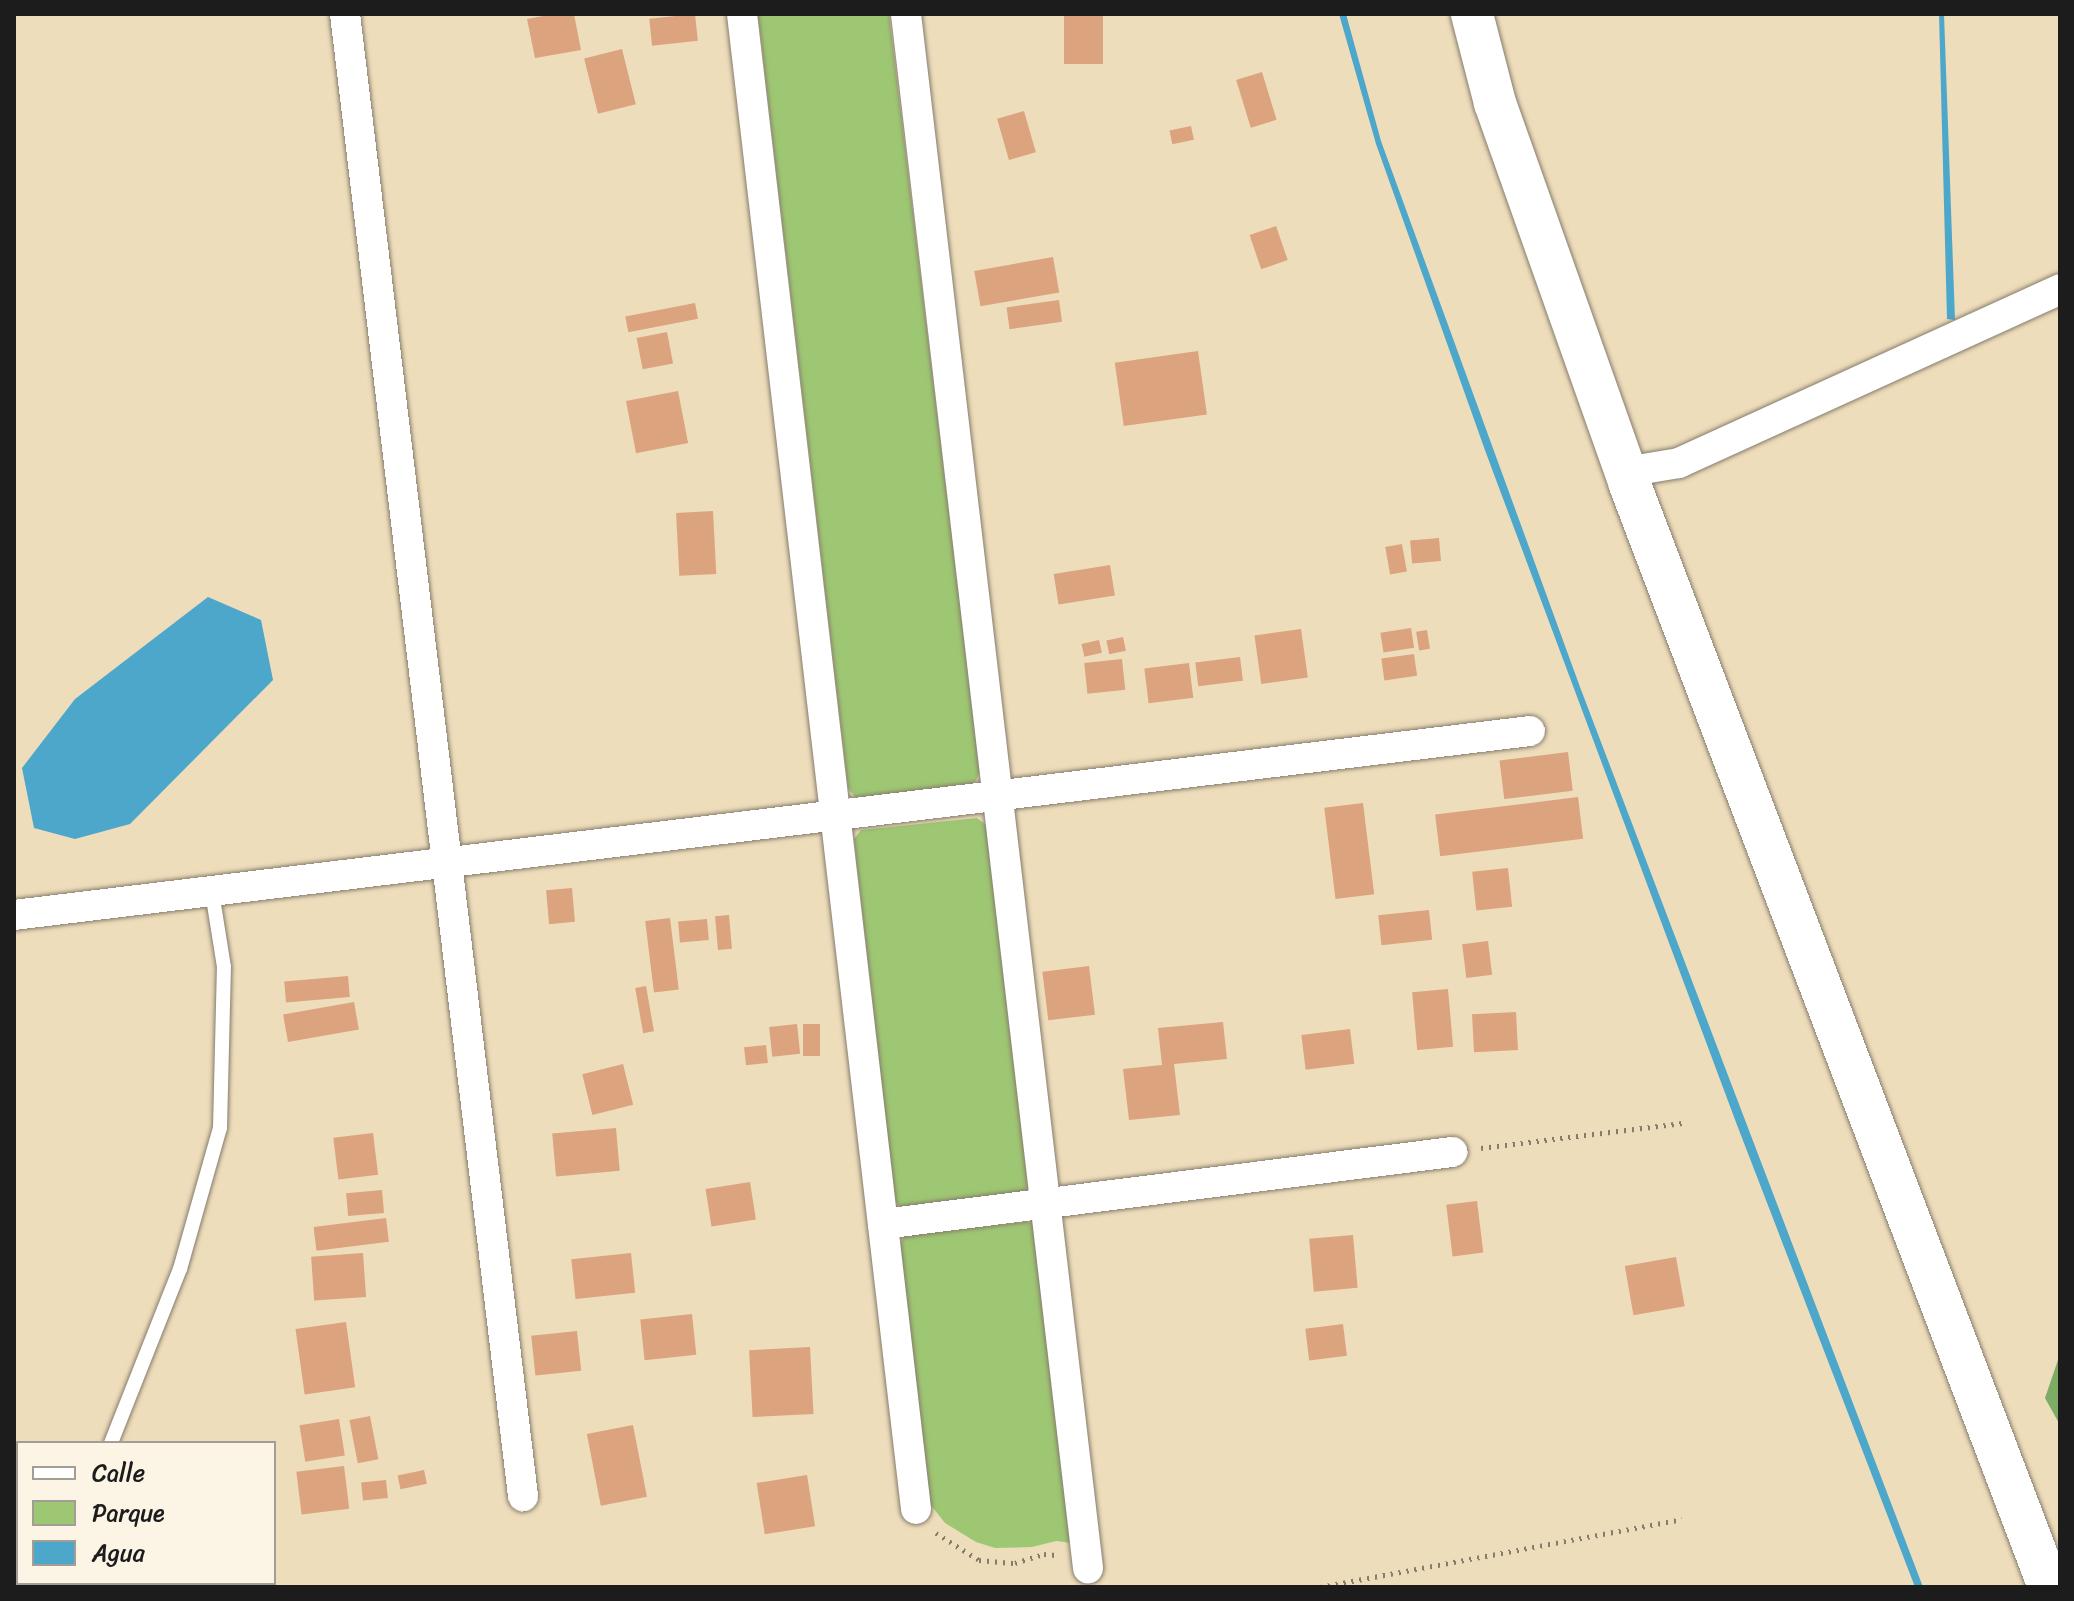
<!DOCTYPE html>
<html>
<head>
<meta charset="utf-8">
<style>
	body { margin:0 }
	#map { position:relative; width:2074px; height:1601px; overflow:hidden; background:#edb; font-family:Sriracha,sans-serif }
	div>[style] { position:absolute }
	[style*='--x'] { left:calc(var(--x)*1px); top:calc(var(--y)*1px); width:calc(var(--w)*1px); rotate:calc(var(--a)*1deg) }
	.green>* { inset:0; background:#9ec773 }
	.forest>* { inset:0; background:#7eac65 }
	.water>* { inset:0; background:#4da7cb }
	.building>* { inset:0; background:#dca37f; transform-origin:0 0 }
	.path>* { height:5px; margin-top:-2.5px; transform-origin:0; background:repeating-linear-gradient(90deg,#857c6c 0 2px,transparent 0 8px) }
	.roads { filter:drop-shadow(0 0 2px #857c6c) drop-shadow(0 0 2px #857c6c) }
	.lane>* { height:14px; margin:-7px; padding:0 7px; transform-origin:7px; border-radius:7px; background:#fff }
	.street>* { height:30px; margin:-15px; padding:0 15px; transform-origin:15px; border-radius:15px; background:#fff }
	.secondary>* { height:42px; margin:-21px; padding:0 21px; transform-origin:21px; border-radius:21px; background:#fff }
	span { translate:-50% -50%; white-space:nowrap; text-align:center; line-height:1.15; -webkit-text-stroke:6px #fcf5e5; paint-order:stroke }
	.frame { position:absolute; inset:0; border:16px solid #1c1c1c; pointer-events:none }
	.legend { position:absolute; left:16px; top:1441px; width:260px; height:144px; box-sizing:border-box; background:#fcf5e5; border:2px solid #a29e95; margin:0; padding:10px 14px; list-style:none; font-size:24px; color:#1c1c1c }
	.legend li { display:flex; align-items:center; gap:16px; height:40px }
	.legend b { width:40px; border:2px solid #a29e95 }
</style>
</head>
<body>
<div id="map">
	<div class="green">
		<i style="clip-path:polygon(758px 14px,889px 14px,980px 771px,976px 781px,969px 785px,861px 798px,855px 797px,848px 788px)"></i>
		<i style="clip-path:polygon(977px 818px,986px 825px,1028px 1187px,1023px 1192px,901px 1207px,895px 1201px,854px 839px,861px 830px)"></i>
		<i style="clip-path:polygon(1026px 1222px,1033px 1224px,1072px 1543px,1056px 1541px,1032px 1547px,995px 1548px,976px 1542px,945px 1523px,930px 1504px,900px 1244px,905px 1235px)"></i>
	</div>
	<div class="forest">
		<i style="clip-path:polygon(2060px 1354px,2060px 1425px,2045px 1398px)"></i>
	</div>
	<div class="water">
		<i style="clip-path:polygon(1339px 14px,1346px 14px,1381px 141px,1580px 687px,1923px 1587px,1915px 1587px,1737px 1125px,1486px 453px,1376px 144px)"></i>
		<i style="clip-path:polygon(1939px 14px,1944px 14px,1955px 320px,1947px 319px)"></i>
		<i style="clip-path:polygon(208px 597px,261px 620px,273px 680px,130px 824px,75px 839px,34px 828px,22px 768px,75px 699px)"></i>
	</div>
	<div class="building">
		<i style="clip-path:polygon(554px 14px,574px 14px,581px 50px,535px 58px,527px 19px)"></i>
		<i style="left:695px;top:14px;width:27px;height:46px;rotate:84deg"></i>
		<i style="left:1064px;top:14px;width:39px;height:50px"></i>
		<i style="left:622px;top:49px;width:57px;height:39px;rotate:76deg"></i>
		<i style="left:1262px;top:72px;width:50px;height:27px;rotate:73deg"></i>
		<i style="left:1024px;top:111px;width:43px;height:28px;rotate:74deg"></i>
		<i style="left:1191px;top:126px;width:14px;height:22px;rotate:78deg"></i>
		<i style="left:1276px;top:226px;width:36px;height:28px;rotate:71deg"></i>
		<i style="left:1053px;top:257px;width:36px;height:80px;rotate:80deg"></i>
		<i style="left:1059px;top:300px;width:22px;height:53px;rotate:82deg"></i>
		<i style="left:695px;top:303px;width:16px;height:71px;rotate:79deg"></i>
		<i style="left:667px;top:332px;width:32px;height:31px;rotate:79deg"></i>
		<i style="left:1198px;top:351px;width:64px;height:84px;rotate:82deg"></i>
		<i style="left:678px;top:391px;width:53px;height:53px;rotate:79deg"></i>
		<i style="left:713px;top:511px;width:63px;height:37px;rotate:87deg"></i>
		<i style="left:1439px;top:538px;width:23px;height:29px;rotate:85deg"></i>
		<i style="left:1402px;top:544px;width:28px;height:17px;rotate:80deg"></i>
		<i style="left:1110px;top:565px;width:31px;height:57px;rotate:81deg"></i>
		<i style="left:1411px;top:628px;width:20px;height:31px;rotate:81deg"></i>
		<i style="left:1301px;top:629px;width:49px;height:47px;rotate:82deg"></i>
		<i style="left:1427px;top:630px;width:19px;height:11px;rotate:81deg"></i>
		<i style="left:1123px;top:637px;width:14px;height:17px;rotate:78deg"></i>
		<i style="left:1099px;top:640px;width:13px;height:18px;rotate:77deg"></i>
		<i style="left:1414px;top:654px;width:22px;height:33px;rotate:82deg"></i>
		<i style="left:1240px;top:657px;width:24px;height:45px;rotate:83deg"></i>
		<i style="left:1122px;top:659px;width:31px;height:38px;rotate:84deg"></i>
		<i style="left:1189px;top:663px;width:35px;height:45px;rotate:83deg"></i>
		<i style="left:1568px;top:752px;width:39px;height:69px;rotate:83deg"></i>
		<i style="left:1578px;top:797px;width:42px;height:144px;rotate:83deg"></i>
		<i style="left:1363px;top:803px;width:92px;height:39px;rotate:83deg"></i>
		<i style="left:1508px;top:868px;width:39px;height:36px;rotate:84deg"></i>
		<i style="left:572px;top:888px;width:34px;height:26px;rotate:85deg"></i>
		<i style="left:1429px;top:910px;width:30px;height:51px;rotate:84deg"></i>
		<i style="left:729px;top:915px;width:34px;height:14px;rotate:85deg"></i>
		<i style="left:670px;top:918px;width:72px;height:25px;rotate:83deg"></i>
		<i style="left:707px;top:919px;width:21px;height:29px;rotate:85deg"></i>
		<i style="left:1488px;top:941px;width:34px;height:26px;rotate:83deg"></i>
		<i style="left:1089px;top:966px;width:49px;height:47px;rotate:83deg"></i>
		<i style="left:348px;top:976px;width:21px;height:64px;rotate:85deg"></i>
		<i style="left:646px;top:986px;width:46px;height:11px;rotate:80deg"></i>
		<i style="left:1448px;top:989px;width:58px;height:36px;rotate:85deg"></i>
		<i style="left:354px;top:1002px;width:28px;height:72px;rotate:80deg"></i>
		<i style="left:1516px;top:1012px;width:38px;height:44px;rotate:87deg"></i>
		<i style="clip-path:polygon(1223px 1022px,1227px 1059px,1174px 1064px,1180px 1115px,1129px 1120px,1123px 1069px,1162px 1065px,1158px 1028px)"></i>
		<i style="left:797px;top:1024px;width:30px;height:28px;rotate:84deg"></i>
		<i style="left:803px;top:1024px;width:17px;height:32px"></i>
		<i style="left:1350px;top:1029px;width:35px;height:49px;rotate:83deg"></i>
		<i style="left:766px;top:1045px;width:18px;height:22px;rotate:84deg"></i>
		<i style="left:623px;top:1064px;width:42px;height:42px;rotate:76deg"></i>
		<i style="left:616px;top:1128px;width:43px;height:64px;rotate:85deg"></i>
		<i style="left:373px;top:1133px;width:42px;height:40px;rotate:83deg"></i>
		<i style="left:750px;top:1182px;width:38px;height:45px;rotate:81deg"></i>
		<i style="left:382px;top:1190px;width:23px;height:36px;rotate:85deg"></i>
		<i style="left:1477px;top:1201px;width:52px;height:31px;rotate:83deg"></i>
		<i style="left:386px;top:1218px;width:24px;height:73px;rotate:83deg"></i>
		<i style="left:1353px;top:1235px;width:53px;height:44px;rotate:85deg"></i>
		<i style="left:363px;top:1253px;width:44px;height:52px;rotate:86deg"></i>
		<i style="left:631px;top:1253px;width:40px;height:60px;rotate:84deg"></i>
		<i style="left:1676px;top:1257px;width:50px;height:52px;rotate:80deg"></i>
		<i style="left:692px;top:1314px;width:41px;height:52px;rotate:84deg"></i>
		<i style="left:346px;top:1322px;width:66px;height:51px;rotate:82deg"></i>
		<i style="left:1343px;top:1324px;width:32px;height:38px;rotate:83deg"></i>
		<i style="left:577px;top:1331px;width:40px;height:46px;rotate:84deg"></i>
		<i style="left:810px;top:1347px;width:67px;height:61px;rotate:87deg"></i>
		<i style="left:370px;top:1416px;width:44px;height:21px;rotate:79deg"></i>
		<i style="left:339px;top:1419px;width:37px;height:40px;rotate:81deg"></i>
		<i style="left:633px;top:1425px;width:73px;height:47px;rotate:79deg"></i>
		<i style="left:344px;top:1466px;width:43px;height:48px;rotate:83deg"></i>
		<i style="left:424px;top:1470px;width:14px;height:27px;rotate:78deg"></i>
		<i style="left:807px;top:1475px;width:52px;height:51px;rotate:81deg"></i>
		<i style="left:386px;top:1480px;width:18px;height:25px;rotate:84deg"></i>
	</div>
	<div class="path">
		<i style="--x:1481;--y:1148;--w:203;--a:-7.1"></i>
		<i style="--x:936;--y:1533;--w:51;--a:32.1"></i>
		<i style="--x:979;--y:1560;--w:36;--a:5"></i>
		<i style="--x:1015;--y:1563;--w:30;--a:-17"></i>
		<i style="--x:1044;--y:1554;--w:12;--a:5"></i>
		<i style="--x:1320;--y:1587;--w:368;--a:-10.6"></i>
	</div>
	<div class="roads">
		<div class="lane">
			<i style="--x:111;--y:1443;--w:187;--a:-68.4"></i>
			<i style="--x:180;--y:1269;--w:147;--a:-74.2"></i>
			<i style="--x:220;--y:1128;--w:161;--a:-88.6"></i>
			<i style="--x:224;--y:967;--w:76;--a:-99.1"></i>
		</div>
		<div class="street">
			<i style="--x:345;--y:14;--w:1493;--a:83.15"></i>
			<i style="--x:742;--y:14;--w:1505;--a:83.36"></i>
			<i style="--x:906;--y:14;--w:1565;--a:83.32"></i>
			<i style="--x:1625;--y:472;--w:55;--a:-9.5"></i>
			<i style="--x:1679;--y:463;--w:419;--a:-24.5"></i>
			<i style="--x:14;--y:915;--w:1527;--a:-6.92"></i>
			<i style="--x:883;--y:1224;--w:574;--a:-7.21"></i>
		</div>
		<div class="secondary">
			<i style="--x:1472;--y:14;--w:92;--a:75.5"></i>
			<i style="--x:1495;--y:103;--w:405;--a:70.5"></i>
			<i style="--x:1630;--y:485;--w:1179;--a:69.18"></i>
		</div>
	</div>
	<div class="frame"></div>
	<ul class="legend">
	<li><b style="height:10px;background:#fff"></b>Calle</li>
	<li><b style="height:22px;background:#9ec773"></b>Parque</li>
	<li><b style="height:22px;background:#4da7cb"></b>Agua</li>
	</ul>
</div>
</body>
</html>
